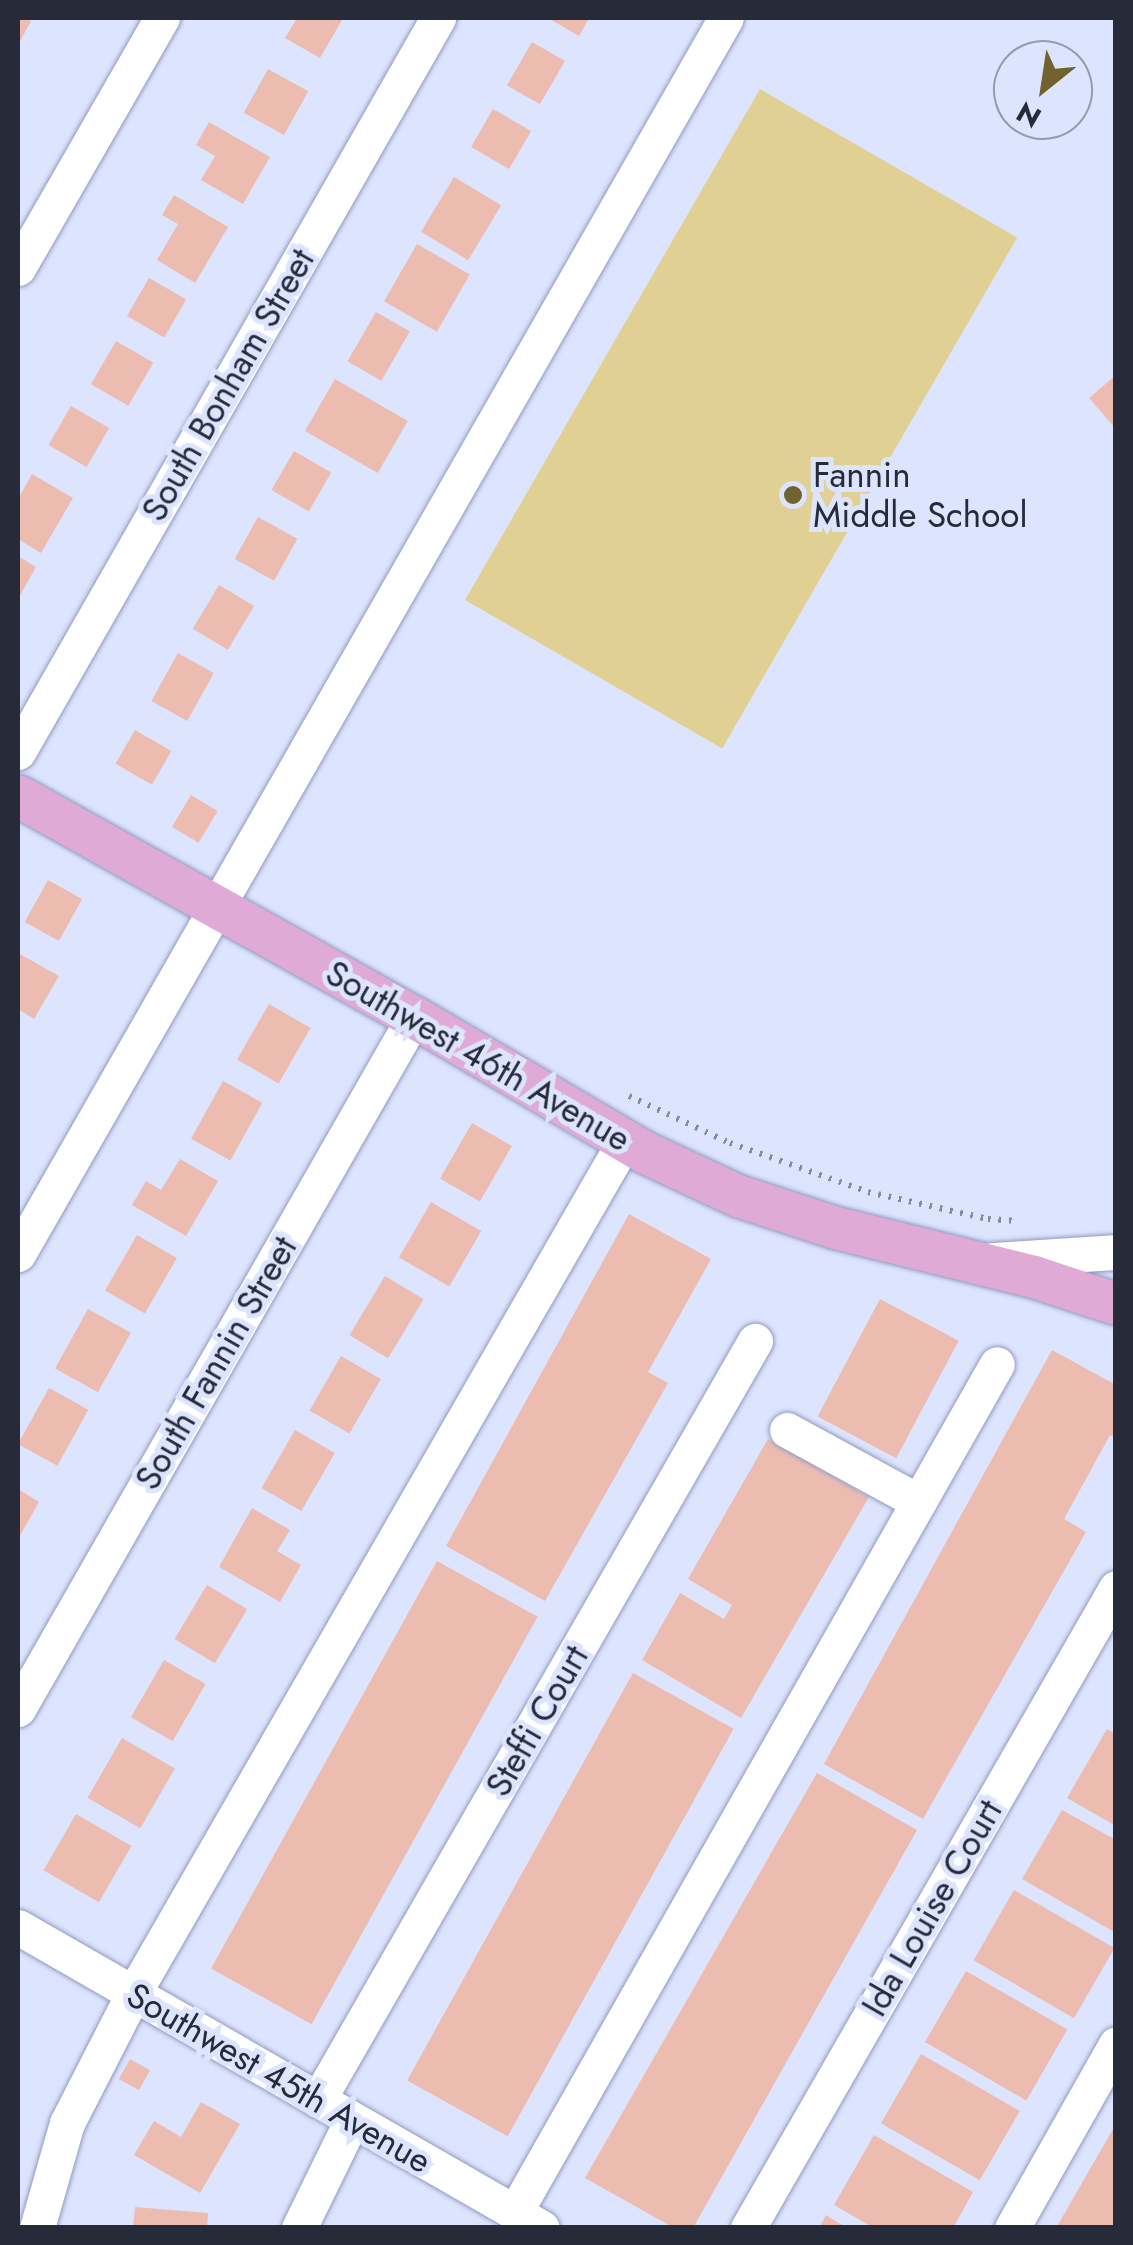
<!DOCTYPE html>
<html>
<head>
<meta charset="utf-8">
<style>
	body { margin:0 }
	#map { position:relative; width:1133px; height:2245px; overflow:hidden; background:#dde4fd; font-family:Jost,sans-serif }
	div>[style] { position:absolute }
	[style*='--x'] { left:calc(var(--x)*1px); top:calc(var(--y)*1px); width:calc(var(--w)*1px); rotate:calc(var(--a)*1deg) }
	.green>* { inset:0; background:#e1d094; transform-origin:0 0 }
	.building>* { inset:0; background:#ecbcb1; transform-origin:0 0 }
	.path>* { height:6px; margin-top:-3px; transform-origin:0; background:repeating-linear-gradient(90deg,#858b9f 0 2.5px,transparent 0 10.5px) }
	.roads { filter:drop-shadow(0 0 2px #909ac1) drop-shadow(0 0 2px #909ac1) }
	.minor>* { height:35px; margin:-17.5px; padding:0 17.5px; transform-origin:17.5px; border-radius:17.5px; background:#fff }
	.major>* { height:42px; margin:-21px; padding:0 21px; transform-origin:21px; border-radius:21px; background:#dfaad6 }
	.dots>* { width:28px; height:28px; translate:-50% -50%; box-sizing:border-box; border:5px solid #dde4fd; border-radius:50% }
	span { translate:-50% -50%; white-space:nowrap; text-align:center; line-height:1.15; -webkit-text-stroke:10px #dde4fd; paint-order:stroke }
	.street-label { font-size:35px; color:#262a39 }
	.poi-label { font-size:35px; color:#262a39 }
	.left { translate:0 -50%; text-align:left }
	.frame { position:absolute; inset:0; border:20px solid #262a39; pointer-events:none }
	.north { position:absolute; left:993px; top:40px; width:100px; height:100px; box-sizing:border-box; background:#dde4fd; border:2px solid #949aaf; border-radius:50%; rotate:210deg; font-size:28px; font-weight:700; line-height:40px; text-align:center; color:#262a39 }
	.north::after { content:''; display:block; margin:auto; width:35px; height:45px; background:#71622f; clip-path:polygon(50% 0,100% 100%,50% 72%,0 100%) }
</style>
</head>
<body>
<div id="map">
	<div class="green">
		<i style="left:760px;top:89px;width:297px;height:590px;rotate:30deg"></i>
	</div>
	<div class="building">
		<i style="clip-path:polygon(18px 18px,31px 21px,18px 45px)"></i>
		<i style="clip-path:polygon(297px 18px,342px 20px,320px 58px,285px 38px)"></i>
		<i style="clip-path:polygon(548px 18px,589px 18px,579px 36px)"></i>
		<i style="left:532px;top:42px;width:38px;height:50px;rotate:30deg"></i>
		<i style="left:268px;top:69px;width:46px;height:50px;rotate:29deg"></i>
		<i style="left:493px;top:109px;width:44px;height:44px;rotate:30deg"></i>
		<i style="clip-path:polygon(209px 122px,270px 157px,243px 204px,201px 180px,215px 156px,196px 145px)"></i>
		<i style="left:454px;top:177px;width:55px;height:64px;rotate:31deg"></i>
		<i style="clip-path:polygon(174px 195px,228px 227px,195px 283px,157px 260px,178px 224px,162px 215px)"></i>
		<i style="left:417px;top:244px;width:61px;height:66px;rotate:30deg"></i>
		<i style="left:149px;top:278px;width:43px;height:44px;rotate:30deg"></i>
		<i style="left:376px;top:312px;width:39px;height:57px;rotate:30deg"></i>
		<i style="left:116px;top:341px;width:43px;height:50px;rotate:30deg"></i>
		<i style="clip-path:polygon(1116px 375px,1116px 429px,1089px 398px)"></i>
		<i style="left:335px;top:379px;width:84px;height:60px;rotate:30deg"></i>
		<i style="left:71px;top:406px;width:44px;height:45px;rotate:30deg"></i>
		<i style="left:294px;top:451px;width:43px;height:45px;rotate:30deg"></i>
		<i style="clip-path:polygon(32px 474px,73px 498px,41px 553px,18px 539px,18px 499px)"></i>
		<i style="left:258px;top:517px;width:45px;height:48px;rotate:29deg"></i>
		<i style="clip-path:polygon(18px 556px,36px 567px,18px 599px)"></i>
		<i style="left:219px;top:585px;width:41px;height:51px;rotate:31deg"></i>
		<i style="left:178px;top:653px;width:41px;height:55px;rotate:29deg"></i>
		<i style="left:135px;top:730px;width:42px;height:39px;rotate:30deg"></i>
		<i style="left:191px;top:795px;width:31px;height:37px;rotate:31deg"></i>
		<i style="left:48px;top:880px;width:39px;height:48px;rotate:29deg"></i>
		<i style="clip-path:polygon(18px 953px,59px 976px,34px 1019px,18px 1009px)"></i>
		<i style="left:269px;top:1004px;width:48px;height:64px;rotate:30deg"></i>
		<i style="left:223px;top:1081px;width:45px;height:66px;rotate:29deg"></i>
		<i style="left:472px;top:1123px;width:46px;height:64px;rotate:30deg"></i>
		<i style="clip-path:polygon(180px 1159px,218px 1181px,186px 1236px,132px 1205px,146px 1181px,161px 1190px)"></i>
		<i style="left:431px;top:1202px;width:58px;height:64px;rotate:30deg"></i>
		<i style="clip-path:polygon(629px 1214px,711px 1259px,648px 1372px,668px 1383px,545px 1601px,446px 1546px)"></i>
		<i style="left:137px;top:1235px;width:46px;height:64px;rotate:30deg"></i>
		<i style="left:385px;top:1276px;width:45px;height:69px;rotate:31deg"></i>
		<i style="left:880px;top:1299px;width:89px;height:133px;rotate:28deg"></i>
		<i style="left:88px;top:1309px;width:49px;height:68px;rotate:29deg"></i>
		<i style="clip-path:polygon(1052px 1350px,1116px 1385px,1116px 1438px,1110px 1435px,1064px 1519px,1086px 1532px,923px 1819px,824px 1764px)"></i>
		<i style="left:341px;top:1356px;width:46px;height:63px;rotate:30deg"></i>
		<i style="left:49px;top:1388px;width:45px;height:64px;rotate:29deg"></i>
		<i style="left:295px;top:1430px;width:46px;height:67px;rotate:30deg"></i>
		<i style="clip-path:polygon(768px 1439px,869px 1497px,741px 1718px,642px 1660px,680px 1593px,724px 1619px,732px 1605px,688px 1579px)"></i>
		<i style="clip-path:polygon(18px 1489px,39px 1502px,18px 1539px)"></i>
		<i style="clip-path:polygon(252px 1508px,290px 1530px,277px 1551px,301px 1565px,280px 1602px,219px 1567px)"></i>
		<i style="left:437px;top:1561px;width:115px;height:466px;rotate:29deg"></i>
		<i style="left:207px;top:1585px;width:47px;height:63px;rotate:31deg"></i>
		<i style="left:164px;top:1660px;width:48px;height:66px;rotate:30deg"></i>
		<i style="left:633px;top:1673px;width:115px;height:466px;rotate:29deg"></i>
		<i style="clip-path:polygon(1107px 1729px,1116px 1734px,1116px 1826px,1067px 1798px)"></i>
		<i style="left:122px;top:1738px;width:61px;height:69px;rotate:30deg"></i>
		<i style="clip-path:polygon(817px 1773px,917px 1830px,693px 2228px,674px 2228px,585px 2178px)"></i>
		<i style="clip-path:polygon(1062px 1810px,1116px 1840px,1116px 1933px,1022px 1879px)"></i>
		<i style="left:76px;top:1814px;width:64px;height:65px;rotate:30deg"></i>
		<i style="left:1014px;top:1890px;width:116px;height:81px;rotate:30deg"></i>
		<i style="left:966px;top:1971px;width:117px;height:82px;rotate:30deg"></i>
		<i style="left:921px;top:2054px;width:114px;height:80px;rotate:30deg"></i>
		<i style="left:130px;top:2059px;width:23px;height:23px;rotate:29deg"></i>
		<i style="clip-path:polygon(201px 2102px,240px 2124px,200px 2193px,134px 2155px,154px 2121px,181px 2137px)"></i>
		<i style="clip-path:polygon(1116px 2124px,1116px 2228px,1056px 2228px)"></i>
		<i style="clip-path:polygon(874px 2135px,973px 2192px,953px 2228px,874px 2228px,834px 2205px)"></i>
		<i style="clip-path:polygon(135px 2207px,208px 2213px,207px 2228px,133px 2228px)"></i>
		<i style="clip-path:polygon(826px 2215px,847px 2228px,819px 2228px)"></i>
	</div>
	<div class="path">
		<i style="--x:629;--y:1096;--w:111;--a:25"></i>
		<i style="--x:730;--y:1143;--w:146;--a:19.5"></i>
		<i style="--x:868;--y:1192;--w:123;--a:12.7"></i>
		<i style="--x:988;--y:1219;--w:31;--a:4"></i>
	</div>
	<div class="roads">
		<div class="minor">
			<i style="--x:18;--y:268;--w:289;--a:-60.1"></i>
			<i style="--x:18;--y:752;--w:846;--a:-60.22"></i>
			<i style="--x:18;--y:1254;--w:1424;--a:-60.2"></i>
			<i style="--x:992;--y:1260;--w:124;--a:-3.7"></i>
			<i style="--x:787;--y:1430;--w:150;--a:28.6"></i>
			<i style="--x:18;--y:1709;--w:797;--a:-60.22"></i>
			<i style="--x:18;--y:1927;--w:604;--a:29.87"></i>
			<i style="--x:318;--y:2100;--w:876;--a:-60.07"></i>
			<i style="--x:515;--y:2212;--w:975;--a:-60.39"></i>
			<i style="--x:37;--y:2228;--w:109;--a:-74.1"></i>
			<i style="--x:67;--y:2123;--w:145;--a:-62.9"></i>
			<i style="--x:133;--y:1994;--w:986;--a:-60.05"></i>
			<i style="--x:299;--y:2228;--w:120;--a:-63.9"></i>
			<i style="--x:748;--y:2228;--w:738;--a:-60.1"></i>
			<i style="--x:1012;--y:2228;--w:211;--a:-60.5"></i>
		</div>
		<div class="major">
			<i style="--x:18;--y:796;--w:453;--a:29.2"></i>
			<i style="--x:414;--y:1017;--w:269;--a:30.4"></i>
			<i style="--x:646;--y:1153;--w:102;--a:25.1"></i>
			<i style="--x:738;--y:1196;--w:103;--a:18.1"></i>
			<i style="--x:836;--y:1228;--w:204;--a:13.9"></i>
			<i style="--x:1034;--y:1277;--w:86;--a:18.2"></i>
		</div>
	</div>
	<div class="dots">
		<i style="left:793px;top:495px;background:#71622f"></i>
	</div>
	<div class="street-label">
		<span style="left:228px;top:385px;rotate:-60deg">South Bonham Street</span>
		<span style="left:478px;top:1056px;rotate:30deg">Southwest 46th Avenue</span>
		<span style="left:216px;top:1363px;rotate:-60deg">South Fannin Street</span>
		<span style="left:537px;top:1721px;rotate:-60deg">Steffi Court</span>
		<span style="left:932px;top:1908px;rotate:-60deg">Ida Louise Court</span>
		<span style="left:279px;top:2078px;rotate:30deg">Southwest 45th Avenue</span>
	</div>
	<div class="poi-label">
		<span class="left" style="left:813px;top:495px">Fannin<br>Middle School</span>
	</div>
	<div class="frame"></div>
	<div class="north">N</div>
</div>
</body>
</html>
